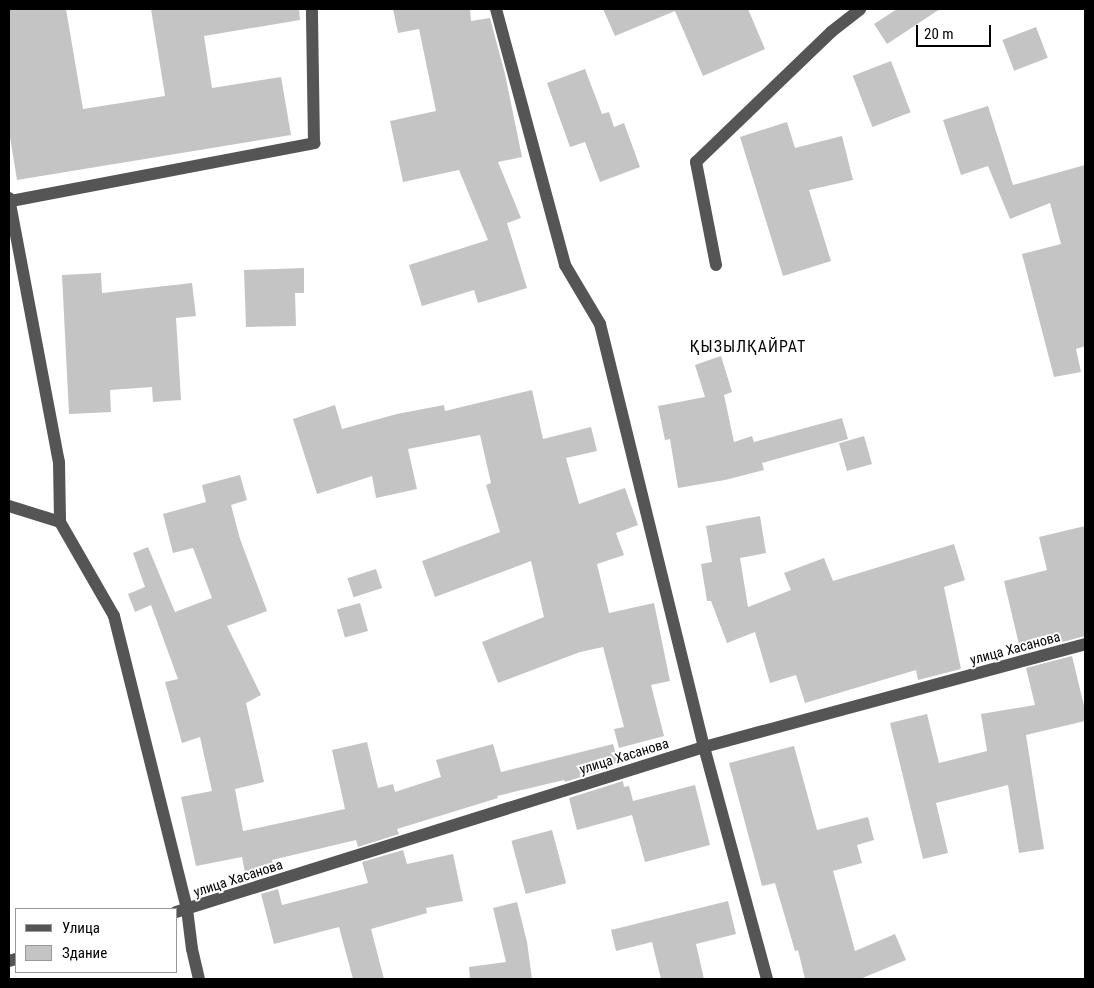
<!DOCTYPE html>
<html>
<head>
<meta charset="utf-8">
<style>
	body { margin:0 }
	#map { position:relative; width:1094px; height:988px; overflow:hidden; background:#fff; font-family:"Roboto Condensed",sans-serif }
	div>[style] { position:absolute }
	[style*='--x'] { left:calc(var(--x)*1px); top:calc(var(--y)*1px); width:calc(var(--w)*1px); rotate:calc(var(--a)*1deg) }
	.building>* { inset:0; background:#c4c4c4; transform-origin:0 0 }
	.minor>* { height:12px; margin:-6px; padding:0 6px; transform-origin:6px; border-radius:6px; background:#555 }
	span { translate:-50% -50%; white-space:nowrap; text-align:center; line-height:1.15; -webkit-text-stroke:4px #fff; paint-order:stroke }
	.street-label { font-size:14px; color:#000 }
	.quarter-label { font-size:16px; color:#000; letter-spacing:1px }
	.frame { position:absolute; inset:0; border:10px solid #000; pointer-events:none }
	.legend { position:absolute; left:15px; top:908px; width:162px; height:65px; box-sizing:border-box; background:#fff; border:1px solid #999; margin:0; padding:6px 9px; list-style:none; font-size:15px; color:#000 }
	.legend li { display:flex; align-items:center; gap:10px; height:25px }
	.legend b { width:25px; border:1px solid #999 }
	.scale { position:absolute; left:916px; top:25px; width:75px; height:22px; box-sizing:border-box; border:2px solid #000; border-top:0; padding-left:6px; font-size:15px; line-height:18px; white-space:nowrap; color:#000; -webkit-text-stroke:4px #fff; paint-order:stroke }
</style>
</head>
<body>
<div id="map">
	<div class="building">
		<i style="clip-path:polygon(9px 9px,66px 9px,83px 109px,165px 96px,151px 9px,299px 9px,300px 20px,204px 36px,212px 88px,281px 77px,291px 135px,17px 180px,9px 131px)"></i>
		<i style="clip-path:polygon(393px 9px,470px 9px,471px 21px,490px 18px,505px 74px,522px 157px,498px 162px,521px 218px,507px 223px,527px 288px,478px 303px,474px 290px,422px 306px,409px 265px,488px 240px,459px 170px,403px 182px,390px 121px,436px 111px,419px 29px,398px 33px)"></i>
		<i style="clip-path:polygon(603px 9px,748px 9px,765px 49px,703px 76px,675px 11px,615px 36px)"></i>
		<i style="clip-path:polygon(897px 9px,940px 9px,887px 44px,874px 24px)"></i>
		<i style="left:1036px;top:27px;width:33px;height:36px;rotate:69deg"></i>
		<i style="left:891px;top:61px;width:55px;height:41px;rotate:69deg"></i>
		<i style="clip-path:polygon(585px 69px,602px 114px,609px 112px,614px 127px,624px 123px,640px 167px,600px 182px,585px 142px,570px 147px,547px 83px)"></i>
		<i style="clip-path:polygon(988px 106px,1013px 185px,1085px 165px,1085px 346px,1076px 349px,1081px 372px,1054px 377px,1022px 254px,1061px 244px,1050px 203px,1010px 219px,988px 166px,961px 175px,943px 120px)"></i>
		<i style="clip-path:polygon(787px 122px,795px 148px,842px 136px,853px 180px,809px 190px,831px 261px,783px 276px,740px 137px)"></i>
		<i style="clip-path:polygon(304px 268px,304px 293px,295px 293px,296px 326px,246px 327px,244px 270px)"></i>
		<i style="clip-path:polygon(101px 273px,102px 293px,192px 283px,196px 316px,176px 318px,181px 400px,153px 402px,152px 387px,110px 390px,111px 412px,69px 414px,62px 275px)"></i>
		<i style="clip-path:polygon(721px 356px,732px 392px,724px 395px,734px 442px,752px 436px,754px 442px,842px 418px,848px 439px,762px 463px,764px 470px,725px 480px,678px 488px,670px 439px,665px 440px,658px 406px,705px 397px,695px 365px)"></i>
		<i style="clip-path:polygon(532px 390px,543px 439px,591px 427px,597px 451px,566px 458px,579px 504px,625px 488px,638px 525px,616px 533px,624px 555px,597px 564px,609px 613px,654px 603px,670px 681px,651px 685px,664px 736px,619px 748px,614px 729px,624px 727px,603px 647px,580px 652px,498px 683px,482px 642px,544px 617px,531px 561px,435px 597px,422px 561px,500px 532px,486px 485px,491px 483px,480px 435px,408px 449px,417px 489px,376px 498px,372px 476px,317px 494px,293px 419px,335px 405px,342px 429px,397px 414px,444px 405px,445px 411px)"></i>
		<i style="left:864px;top:436px;width:29px;height:26px;rotate:74deg"></i>
		<i style="clip-path:polygon(240px 475px,247px 500px,231px 505px,240px 539px,267px 611px,227px 626px,261px 695px,246px 703px,264px 782px,235px 789px,243px 831px,345px 809px,332px 750px,367px 742px,378px 788px,393px 784px,395px 792px,441px 777px,436px 760px,493px 744px,501px 772px,613px 744px,619px 765px,565px 782px,564px 780px,497px 796px,498px 798px,397px 829px,399px 834px,358px 847px,356px 840px,272px 860px,275px 873px,256px 878px,256px 876px,246px 878px,242px 857px,196px 866px,181px 797px,212px 791px,200px 737px,182px 743px,165px 682px,178px 679px,151px 605px,135px 612px,128px 594px,145px 587px,133px 553px,148px 547px,175px 612px,212px 598px,193px 548px,173px 553px,163px 514px,206px 502px,202px 485px)"></i>
		<i style="clip-path:polygon(760px 516px,766px 553px,740px 558px,748px 607px,791px 590px,784px 573px,824px 558px,833px 581px,954px 544px,965px 580px,944px 587px,961px 669px,918px 680px,916px 670px,805px 703px,796px 675px,770px 683px,755px 632px,727px 643px,711px 601px,707px 601px,701px 564px,712px 562px,706px 526px)"></i>
		<i style="clip-path:polygon(1085px 526px,1085px 636px,1021px 653px,1004px 581px,1047px 570px,1039px 537px)"></i>
		<i style="left:376px;top:569px;width:20px;height:30px;rotate:72deg"></i>
		<i style="left:360px;top:603px;width:29px;height:24px;rotate:74deg"></i>
		<i style="clip-path:polygon(1072px 656px,1085px 710px,1085px 721px,1026px 735px,1044px 849px,1019px 853px,1008px 785px,936px 803px,948px 853px,923px 859px,890px 723px,927px 714px,939px 763px,987px 751px,981px 714px,1035px 705px,1026px 668px)"></i>
		<i style="clip-path:polygon(794px 746px,817px 830px,868px 817px,874px 840px,857px 845px,862px 863px,833px 871px,855px 951px,895px 934px,906px 960px,860px 979px,805px 979px,798px 950px,795px 951px,775px 883px,762px 886px,729px 763px)"></i>
		<i style="clip-path:polygon(623px 781px,624px 787px,629px 786px,633px 801px,695px 785px,710px 845px,645px 862px,632px 815px,577px 830px,569px 798px)"></i>
		<i style="left:552px;top:830px;width:55px;height:42px;rotate:75deg"></i>
		<i style="clip-path:polygon(403px 850px,407px 864px,453px 854px,463px 901px,426px 908px,427px 913px,371px 929px,384px 979px,353px 979px,339px 927px,274px 944px,261px 894px,278px 889px,282px 905px,368px 883px,362px 862px)"></i>
		<i style="clip-path:polygon(728px 901px,736px 934px,696px 944px,704px 979px,661px 979px,652px 942px,616px 951px,611px 930px)"></i>
		<i style="clip-path:polygon(517px 902px,527px 942px,532px 979px,470px 979px,469px 967px,506px 962px,493px 908px)"></i>
	</div>
	<div class="minor">
		<i style="--x:496;--y:9;--w:265;--a:74.9"></i>
		<i style="--x:565;--y:265;--w:69;--a:59.3"></i>
		<i style="--x:600;--y:324;--w:436;--a:76.2"></i>
		<i style="--x:704;--y:747;--w:240;--a:74.8"></i>
		<i style="--x:9;--y:198;--w:269;--a:79.3"></i>
		<i style="--x:59;--y:462;--w:60;--a:89"></i>
		<i style="--x:11;--y:201;--w:309;--a:-10.8"></i>
		<i style="--x:314;--y:143;--w:134;--a:-90.9"></i>
		<i style="--x:716;--y:265;--w:105;--a:-101"></i>
		<i style="--x:696;--y:162;--w:187;--a:-43.9"></i>
		<i style="--x:831;--y:32;--w:37;--a:-38"></i>
		<i style="--x:9;--y:506;--w:53;--a:17.4"></i>
		<i style="--x:60;--y:522;--w:108;--a:60.1"></i>
		<i style="--x:114;--y:616;--w:302;--a:76"></i>
		<i style="--x:187;--y:909;--w:40;--a:82.9"></i>
		<i style="--x:192;--y:949;--w:31;--a:77"></i>
		<i style="--x:176;--y:912;--w:553;--a:-17.35"></i>
		<i style="--x:704;--y:747;--w:395;--a:-15.1"></i>
		<i style="--x:9;--y:961;--w:7;--a:-16"></i>
	</div>
	<div class="street-label">
		<span style="left:1015px;top:648px;rotate:-15deg">улица Хасанова</span>
		<span style="left:624px;top:756px;rotate:-17deg">улица Хасанова</span>
		<span style="left:238px;top:878px;rotate:-18deg">улица Хасанова</span>
	</div>
	<div class="quarter-label">
		<span style="left:748px;top:347px">ҚЫЗЫЛҚАЙРАТ</span>
	</div>
	<div class="frame"></div>
	<ul class="legend">
	<li><b style="height:6px;background:#555"></b>Улица</li>
	<li><b style="height:14px;background:#c4c4c4"></b>Здание</li>
	</ul>
	<div class="scale">20 m</div>
</div>
</body>
</html>
